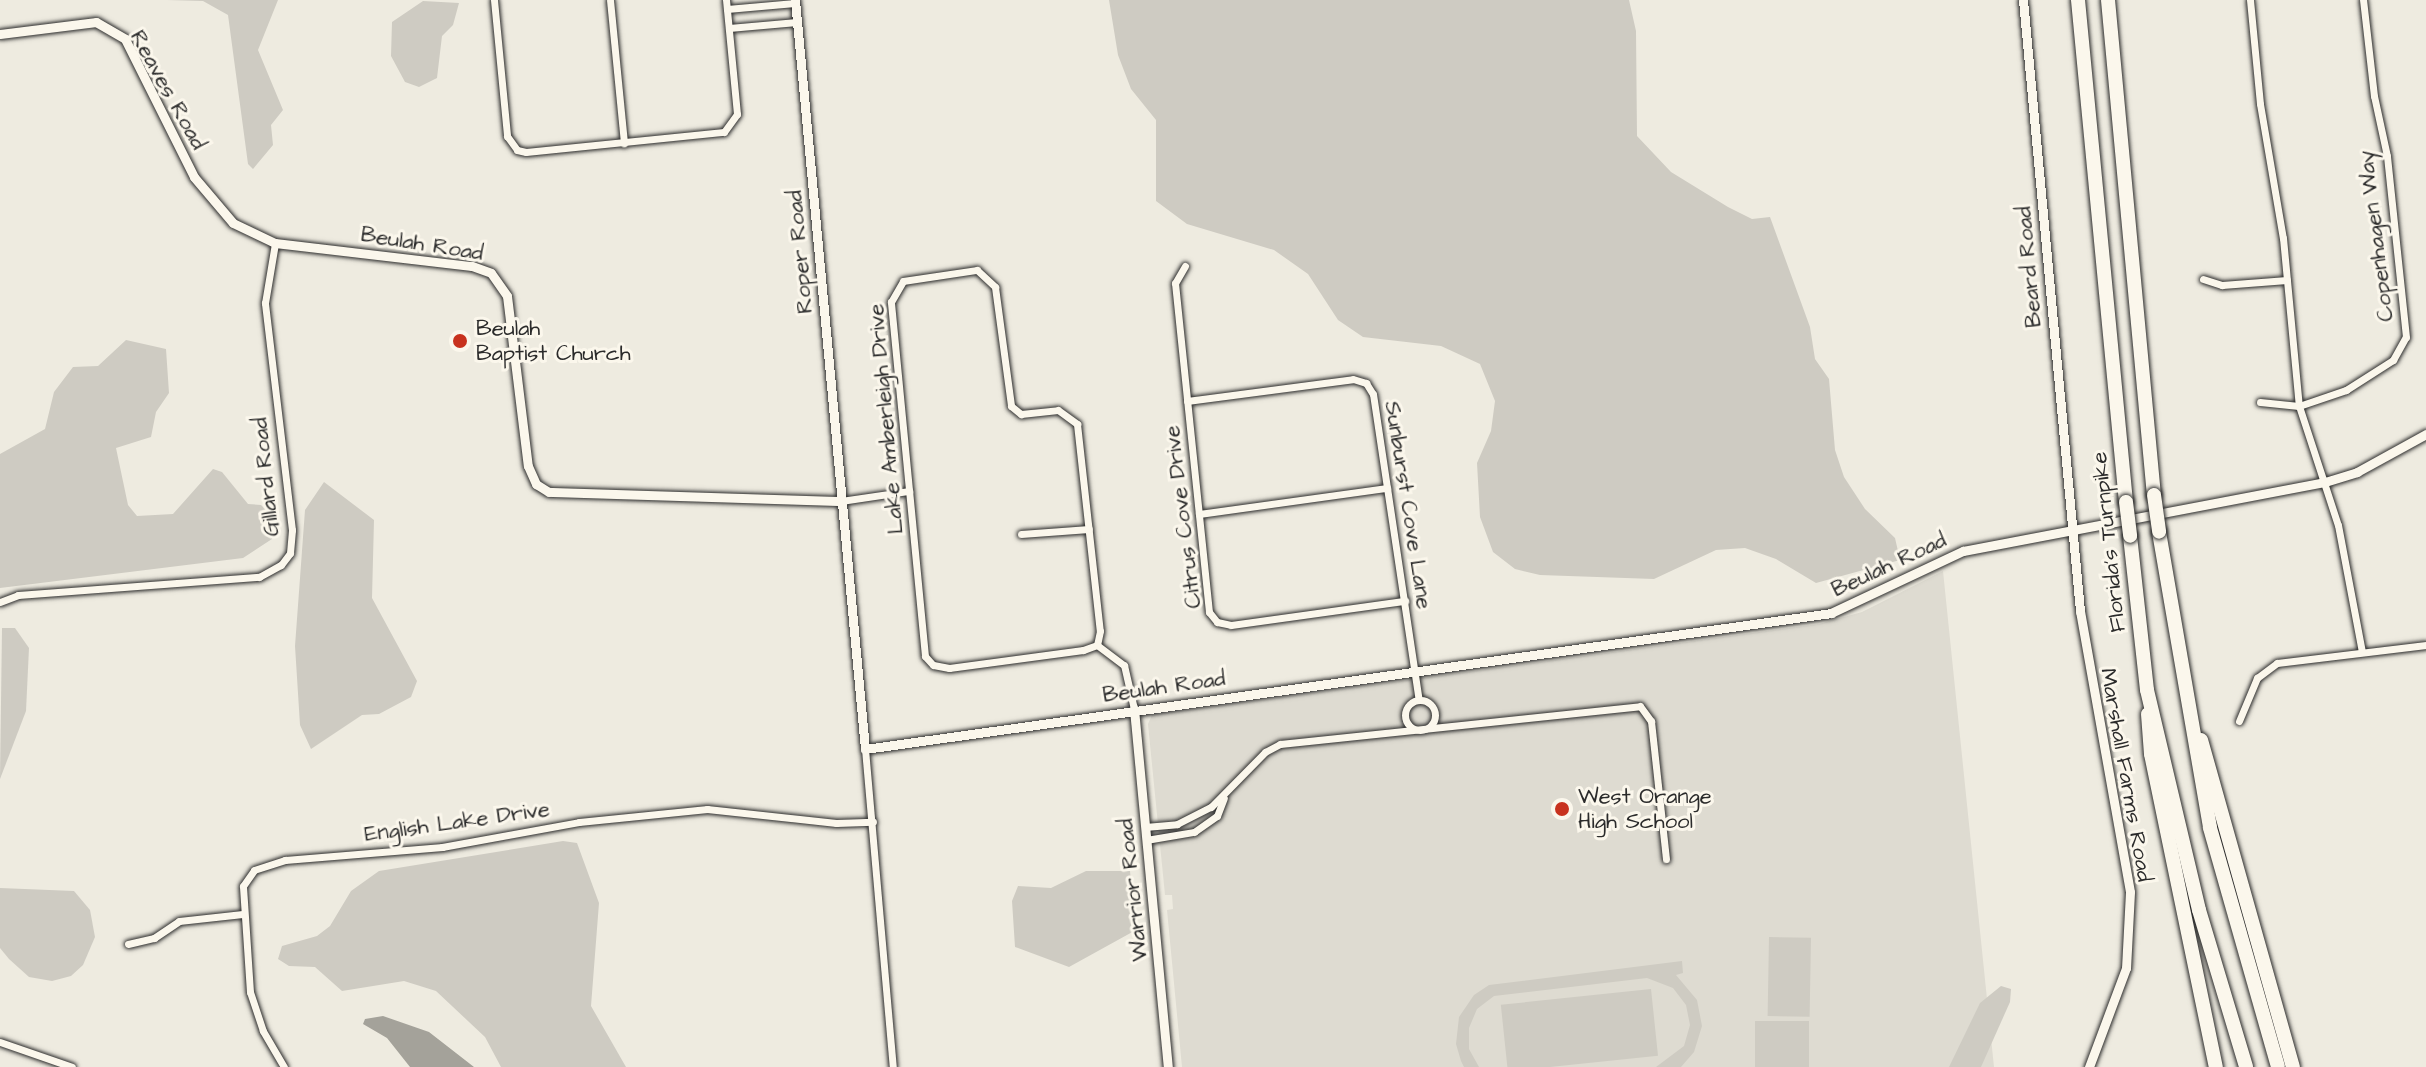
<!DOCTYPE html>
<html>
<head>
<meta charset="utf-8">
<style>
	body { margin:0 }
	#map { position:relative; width:2426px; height:1067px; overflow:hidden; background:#eeebe0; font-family:"Architects Daughter",sans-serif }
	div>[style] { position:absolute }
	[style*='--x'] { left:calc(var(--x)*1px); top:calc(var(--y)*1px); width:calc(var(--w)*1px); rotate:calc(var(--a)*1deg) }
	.built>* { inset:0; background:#dedbd1 }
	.green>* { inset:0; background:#cecbc2; transform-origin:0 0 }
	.water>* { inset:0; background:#a4a29a }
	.roads { filter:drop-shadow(0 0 2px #2b2b2b) drop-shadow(0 0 2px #2b2b2b) }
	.minor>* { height:7px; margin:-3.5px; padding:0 3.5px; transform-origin:3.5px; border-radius:3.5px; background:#fbf7ec }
	.minor>.ring { margin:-3.5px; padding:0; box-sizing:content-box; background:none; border:7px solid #fbf7ec; border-radius:50% }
	.tertiary>* { height:9px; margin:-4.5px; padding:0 4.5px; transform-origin:4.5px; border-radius:4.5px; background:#fbf7ec }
	.motorway>* { height:14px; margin:-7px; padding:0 7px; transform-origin:7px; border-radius:7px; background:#fbf7ec }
	.bridges { filter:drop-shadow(0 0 2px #2b2b2b) drop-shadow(0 0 2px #2b2b2b) }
	.motorway-bridge>* { height:14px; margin:-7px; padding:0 7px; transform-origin:7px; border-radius:7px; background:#fbf7ec }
	.dots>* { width:22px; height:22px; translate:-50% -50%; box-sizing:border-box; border:4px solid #fbf7ec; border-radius:50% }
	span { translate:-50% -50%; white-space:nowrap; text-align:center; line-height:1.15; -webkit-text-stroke:6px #fbf7ec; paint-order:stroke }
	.street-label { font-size:22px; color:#2b2b2b }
	.poi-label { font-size:22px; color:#2b2b2b }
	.left { translate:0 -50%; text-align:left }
</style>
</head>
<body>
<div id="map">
	<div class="built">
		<i style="clip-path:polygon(1943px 571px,1994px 1067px,1182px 1067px,1167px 910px,1173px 909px,1172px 895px,1165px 895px,1148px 724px,1152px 715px,1819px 624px,1862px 612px)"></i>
	</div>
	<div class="green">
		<i style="clip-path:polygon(167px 0,278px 0,258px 50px,283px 110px,271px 125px,273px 145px,253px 169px,248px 164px,228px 15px,203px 1px)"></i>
		<i style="clip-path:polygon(1109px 0,1629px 0,1636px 31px,1637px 136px,1671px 172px,1728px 207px,1752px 219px,1770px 217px,1810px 327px,1815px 359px,1829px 379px,1835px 450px,1844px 477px,1865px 509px,1895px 538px,1900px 560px,1816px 583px,1776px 559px,1745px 548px,1716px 550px,1654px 579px,1540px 575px,1515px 569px,1493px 552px,1480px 517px,1477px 463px,1491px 431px,1495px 401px,1480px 364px,1441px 346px,1363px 337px,1338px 320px,1308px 274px,1274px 250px,1187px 224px,1156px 201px,1156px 120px,1131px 89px,1118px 55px)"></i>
		<i style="clip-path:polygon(423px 1px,459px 3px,453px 25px,442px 36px,437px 78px,419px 87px,405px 82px,391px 56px,392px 22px)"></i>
		<i style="clip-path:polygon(126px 340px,166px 349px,169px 393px,156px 412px,151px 437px,116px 448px,128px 505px,137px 516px,173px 514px,213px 469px,222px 472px,248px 504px,261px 505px,269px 513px,275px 521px,272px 539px,243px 558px,0 588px,0 454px,45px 429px,54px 392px,73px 367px,98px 366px)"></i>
		<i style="clip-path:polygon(324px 482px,374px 520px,372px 598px,417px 681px,411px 697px,379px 714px,362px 715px,311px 749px,300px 725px,295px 646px,305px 510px)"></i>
		<i style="clip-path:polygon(2px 628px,15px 628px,29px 648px,26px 711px,0 779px)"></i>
		<i style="clip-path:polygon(563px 841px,577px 843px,599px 903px,591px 1006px,626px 1067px,501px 1067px,485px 1037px,436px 991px,404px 981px,342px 991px,315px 967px,289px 966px,278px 959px,282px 946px,317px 936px,330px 926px,351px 891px,379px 871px)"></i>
		<i style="clip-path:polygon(1086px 871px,1130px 871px,1136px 930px,1069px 967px,1015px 947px,1012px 901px,1018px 886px,1051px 888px)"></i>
		<i style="clip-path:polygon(0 888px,74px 891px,90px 910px,95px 937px,83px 965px,71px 976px,52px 981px,29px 977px,9px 959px,0 948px)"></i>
		<i style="left:1769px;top:937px;width:42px;height:79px;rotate:1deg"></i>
		<i style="clip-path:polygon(1682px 961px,1683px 973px,1676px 975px,1697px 1000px,1702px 1026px,1694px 1052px,1681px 1067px,1656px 1067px,1684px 1046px,1690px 1025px,1686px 1005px,1673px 988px,1647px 978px,1494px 996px,1477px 1009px,1469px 1028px,1469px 1049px,1479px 1067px,1464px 1067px,1461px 1061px,1456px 1044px,1459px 1017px,1474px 995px,1489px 985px)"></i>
		<i style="clip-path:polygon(2001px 986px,2011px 989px,2010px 1002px,1981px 1067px,1949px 1067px,1980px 1003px)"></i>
		<i style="left:1651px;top:989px;width:67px;height:151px;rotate:84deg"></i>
		<i style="left:1755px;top:1021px;width:54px;height:46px"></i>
	</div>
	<div class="water">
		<i style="clip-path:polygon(383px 1016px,429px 1032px,474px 1067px,410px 1067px,387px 1038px,363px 1024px,365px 1019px)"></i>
	</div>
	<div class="roads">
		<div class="minor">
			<i style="--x:494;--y:0;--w:137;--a:84.5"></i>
			<i style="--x:507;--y:136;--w:17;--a:54"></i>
			<i style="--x:517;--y:150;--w:9;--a:13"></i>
			<i style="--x:526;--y:152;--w:199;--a:-5.8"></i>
			<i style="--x:724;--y:132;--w:22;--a:-54"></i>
			<i style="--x:737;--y:114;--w:115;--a:-95.5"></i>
			<i style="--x:610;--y:0;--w:144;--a:84.4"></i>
			<i style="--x:2250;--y:0;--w:104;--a:84.5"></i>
			<i style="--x:2260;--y:104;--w:136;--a:80.3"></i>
			<i style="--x:2283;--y:238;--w:169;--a:84.6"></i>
			<i style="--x:2299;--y:406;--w:125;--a:71.9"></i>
			<i style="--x:2338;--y:525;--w:129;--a:79.3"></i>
			<i style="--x:727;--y:9;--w:68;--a:-5"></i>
			<i style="--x:729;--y:28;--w:68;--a:-5"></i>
			<i style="--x:1185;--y:266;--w:20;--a:120"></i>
			<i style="--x:1175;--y:283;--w:331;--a:84.1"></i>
			<i style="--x:1209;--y:612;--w:13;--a:51"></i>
			<i style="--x:1217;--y:622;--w:14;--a:12"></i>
			<i style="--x:1231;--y:625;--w:176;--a:-7.9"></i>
			<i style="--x:977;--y:270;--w:25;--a:43"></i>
			<i style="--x:995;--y:287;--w:120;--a:82.3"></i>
			<i style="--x:1011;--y:406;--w:13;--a:39"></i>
			<i style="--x:1021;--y:414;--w:37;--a:-6"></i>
			<i style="--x:1058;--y:410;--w:24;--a:36"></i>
			<i style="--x:1077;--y:424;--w:208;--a:83.7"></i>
			<i style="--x:1100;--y:631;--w:14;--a:102"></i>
			<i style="--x:1097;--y:645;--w:15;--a:160"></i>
			<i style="--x:1083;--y:650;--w:135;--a:172.3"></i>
			<i style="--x:949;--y:668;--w:16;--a:-169"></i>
			<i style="--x:933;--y:665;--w:12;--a:-132"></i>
			<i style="--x:925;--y:656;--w:356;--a:-95.5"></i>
			<i style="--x:891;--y:302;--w:24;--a:-60"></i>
			<i style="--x:903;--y:281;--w:75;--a:-8.5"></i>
			<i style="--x:2203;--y:279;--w:20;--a:18"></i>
			<i style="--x:2222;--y:285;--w:65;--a:-4.4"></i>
			<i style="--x:1187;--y:401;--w:167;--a:-7.5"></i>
			<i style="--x:1353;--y:379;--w:14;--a:17"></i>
			<i style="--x:1366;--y:383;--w:13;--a:58"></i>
			<i style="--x:1373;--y:394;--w:309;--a:81.5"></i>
			<i style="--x:2260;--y:402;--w:39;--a:6"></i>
			<i style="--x:2299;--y:406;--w:50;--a:-18.8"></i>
			<i style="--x:2346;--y:390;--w:56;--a:-32.6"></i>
			<i style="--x:2393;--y:360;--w:26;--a:-61"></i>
			<i style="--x:2406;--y:337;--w:182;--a:-96"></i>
			<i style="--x:2387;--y:156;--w:61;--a:-102.2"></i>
			<i style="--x:2374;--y:96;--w:97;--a:-96.5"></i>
			<i style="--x:841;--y:501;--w:69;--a:-8.4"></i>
			<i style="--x:1199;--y:514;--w:190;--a:-7.9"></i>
			<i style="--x:1021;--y:534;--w:68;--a:-4.2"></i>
			<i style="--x:0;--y:602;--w:19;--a:-21"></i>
			<i style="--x:18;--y:595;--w:242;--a:-4.3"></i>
			<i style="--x:259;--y:577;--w:25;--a:-29"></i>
			<i style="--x:281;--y:565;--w:15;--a:-53"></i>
			<i style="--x:290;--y:553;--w:23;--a:-85"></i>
			<i style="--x:292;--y:530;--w:229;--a:-96.8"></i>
			<i style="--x:265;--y:303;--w:61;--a:-80.5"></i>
			<i style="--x:1097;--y:645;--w:34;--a:37"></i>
			<i style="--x:1124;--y:665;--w:45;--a:77.2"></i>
			<i class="ring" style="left:1405px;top:700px;width:23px;height:23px"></i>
			<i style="--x:2239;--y:721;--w:47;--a:-67.3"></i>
			<i style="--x:2257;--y:678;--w:25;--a:-37"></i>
			<i style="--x:2277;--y:663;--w:150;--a:-6.9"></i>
			<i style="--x:865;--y:749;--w:319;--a:85"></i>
			<i style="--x:1145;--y:827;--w:32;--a:-5"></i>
			<i style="--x:1177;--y:824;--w:38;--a:-27"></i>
			<i style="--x:1211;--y:807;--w:77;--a:-45.5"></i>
			<i style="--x:1265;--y:752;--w:17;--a:-28"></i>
			<i style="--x:1280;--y:744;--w:362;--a:-6"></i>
			<i style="--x:1640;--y:706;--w:19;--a:54"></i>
			<i style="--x:1651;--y:721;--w:139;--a:83.8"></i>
			<i style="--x:1146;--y:840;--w:49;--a:-9.5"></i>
			<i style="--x:1194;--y:832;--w:28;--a:-35"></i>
			<i style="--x:1217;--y:816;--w:19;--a:-69"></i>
			<i style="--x:128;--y:944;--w:27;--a:-13"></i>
			<i style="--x:154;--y:938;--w:30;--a:-34"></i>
			<i style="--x:179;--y:921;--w:64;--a:-6.2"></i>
			<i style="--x:0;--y:1042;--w:76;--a:19.1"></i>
			<i style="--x:284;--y:1067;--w:42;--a:-120.3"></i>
			<i style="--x:263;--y:1031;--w:41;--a:-108.4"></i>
			<i style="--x:250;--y:992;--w:106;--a:-93.8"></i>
			<i style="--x:243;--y:886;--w:19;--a:-55"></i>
			<i style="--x:254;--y:870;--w:33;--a:-18"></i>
			<i style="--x:285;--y:860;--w:158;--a:-4.7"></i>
			<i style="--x:442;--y:847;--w:139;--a:-10.3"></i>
			<i style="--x:579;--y:822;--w:129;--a:-5.8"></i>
			<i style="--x:707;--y:809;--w:130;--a:6.2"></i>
			<i style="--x:836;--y:823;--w:37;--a:-2"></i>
		</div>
		<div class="tertiary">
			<i style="--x:795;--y:0;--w:752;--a:84.66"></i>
			<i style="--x:865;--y:749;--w:976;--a:-8.01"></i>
			<i style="--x:1831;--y:613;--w:146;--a:-25.2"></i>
			<i style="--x:1963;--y:551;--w:369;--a:-10.8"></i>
			<i style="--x:2325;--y:482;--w:34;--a:-17"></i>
			<i style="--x:2357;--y:472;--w:79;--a:-28.8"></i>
			<i style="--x:2023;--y:0;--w:614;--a:84.67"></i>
			<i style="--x:2080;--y:611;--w:285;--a:79.9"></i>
			<i style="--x:2130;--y:892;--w:76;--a:93"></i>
			<i style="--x:2126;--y:968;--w:106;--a:110.5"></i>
			<i style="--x:0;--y:34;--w:97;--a:-7.1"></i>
			<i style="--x:96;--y:22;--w:34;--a:30"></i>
			<i style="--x:125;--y:39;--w:154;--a:63.4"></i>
			<i style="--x:194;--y:177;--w:60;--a:49.7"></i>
			<i style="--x:233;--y:223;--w:47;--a:25.5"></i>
			<i style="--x:275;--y:243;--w:198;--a:6.7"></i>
			<i style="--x:472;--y:266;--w:20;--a:20"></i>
			<i style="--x:491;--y:273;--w:28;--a:55"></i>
			<i style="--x:507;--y:296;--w:171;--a:83"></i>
			<i style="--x:528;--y:466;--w:20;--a:66"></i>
			<i style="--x:536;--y:484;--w:15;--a:32"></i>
			<i style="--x:549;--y:492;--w:292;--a:1.8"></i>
			<i style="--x:1134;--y:709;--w:360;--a:84.6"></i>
		</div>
		<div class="motorway">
			<i style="--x:2078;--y:0;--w:504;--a:84.54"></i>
			<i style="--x:2108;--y:0;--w:497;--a:84.7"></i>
			<i style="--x:2159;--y:532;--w:300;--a:80.2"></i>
			<i style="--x:2210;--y:828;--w:248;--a:74.1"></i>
			<i style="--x:2130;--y:536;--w:155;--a:83.7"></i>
			<i style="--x:2147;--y:690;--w:226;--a:76.7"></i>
			<i style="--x:2199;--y:910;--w:164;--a:73.3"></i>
			<i style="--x:2148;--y:714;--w:40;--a:85.7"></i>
			<i style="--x:2151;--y:754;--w:320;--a:78.3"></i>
			<i style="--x:2201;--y:740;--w:340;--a:74.3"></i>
		</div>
	</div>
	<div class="bridges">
		<div class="motorway-bridge">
			<i style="--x:2154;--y:495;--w:37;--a:82"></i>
			<i style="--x:2126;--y:502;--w:34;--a:83"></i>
		</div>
	</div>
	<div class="dots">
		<i style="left:460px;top:341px;background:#c8321e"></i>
		<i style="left:1562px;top:809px;background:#c8321e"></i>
	</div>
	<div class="street-label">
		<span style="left:168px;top:90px;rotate:61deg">Reaves Road</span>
		<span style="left:2376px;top:236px;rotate:-97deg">Copenhagen Way</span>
		<span style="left:422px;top:244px;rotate:9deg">Beulah Road</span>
		<span style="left:800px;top:252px;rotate:-95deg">Roper Road</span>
		<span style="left:2029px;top:267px;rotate:-95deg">Beard Road</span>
		<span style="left:886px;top:419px;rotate:-95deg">Lake Amberleigh Drive</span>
		<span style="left:266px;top:477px;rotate:-96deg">Gillard Road</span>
		<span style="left:1408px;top:505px;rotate:81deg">Sunburst Cove Lane</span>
		<span style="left:1183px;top:517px;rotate:-97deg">Citrus Cove Drive</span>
		<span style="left:2109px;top:542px;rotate:-96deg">Florida's Turnpike</span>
		<span style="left:1889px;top:565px;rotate:-25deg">Beulah Road</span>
		<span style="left:1164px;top:687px;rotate:-8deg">Beulah Road</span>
		<span style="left:2126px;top:775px;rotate:80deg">Marshall Farms Road</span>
		<span style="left:457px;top:822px;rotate:-8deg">English Lake Drive</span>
		<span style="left:1133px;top:890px;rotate:-96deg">Warrior Road</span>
	</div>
	<div class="poi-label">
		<span class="left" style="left:476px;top:341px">Beulah<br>Baptist Church</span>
		<span class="left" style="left:1578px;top:809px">West Orange<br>High School</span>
	</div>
</div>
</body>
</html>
